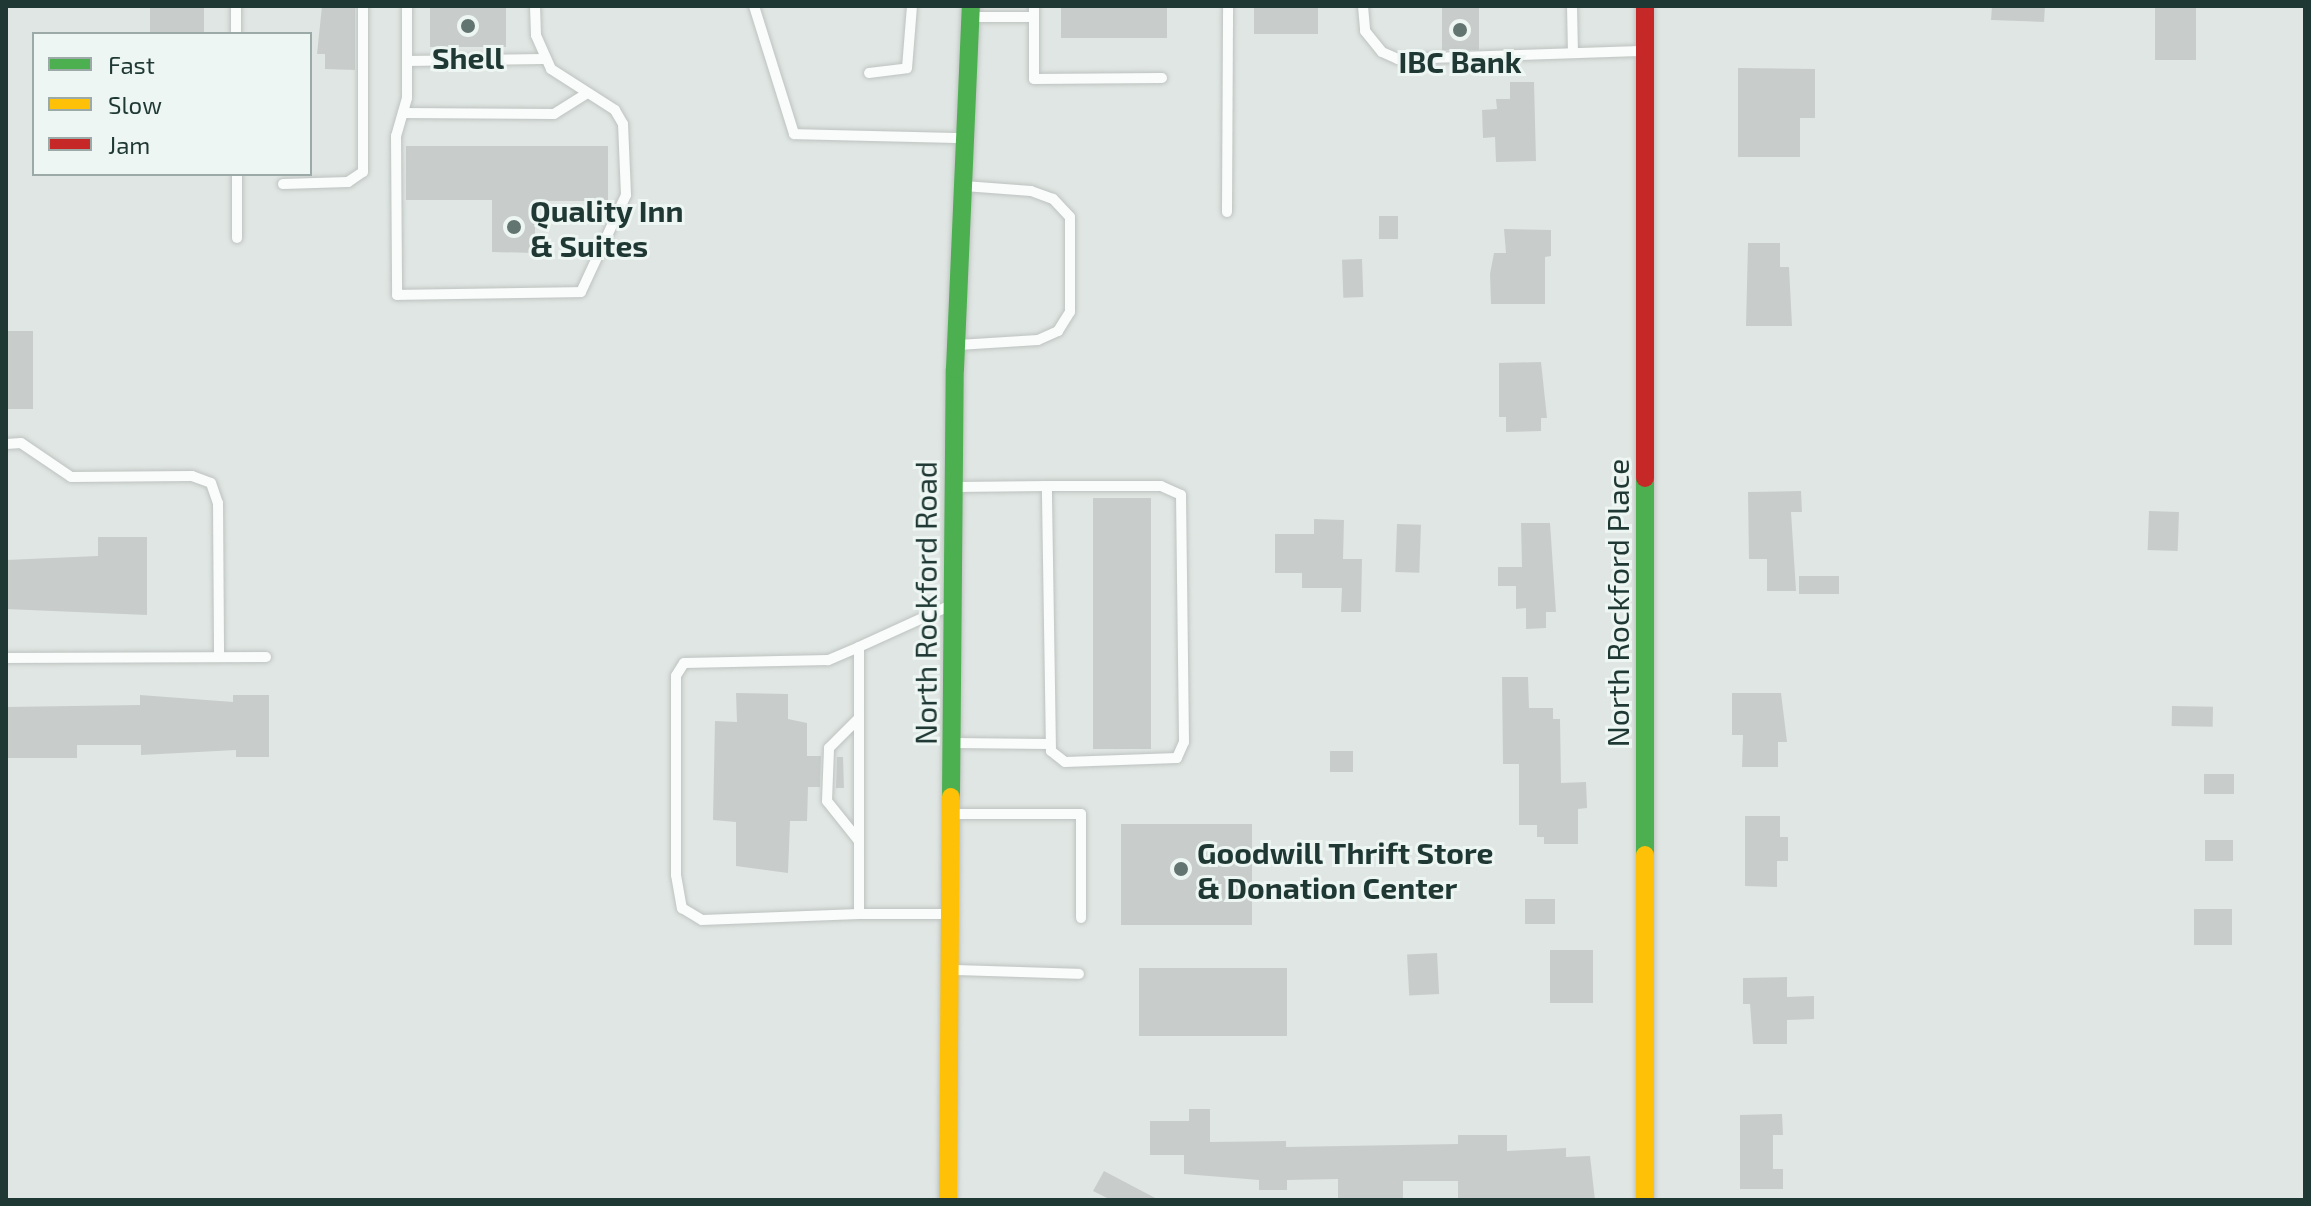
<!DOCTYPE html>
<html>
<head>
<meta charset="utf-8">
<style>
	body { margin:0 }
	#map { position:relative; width:2311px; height:1206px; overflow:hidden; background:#e0e6e3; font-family:"Exo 2",sans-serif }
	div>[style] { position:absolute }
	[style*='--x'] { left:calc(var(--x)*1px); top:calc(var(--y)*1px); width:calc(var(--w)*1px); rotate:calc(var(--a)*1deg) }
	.building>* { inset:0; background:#c8cdcb; transform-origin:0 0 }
	.roads { filter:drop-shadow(0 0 2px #bdc3c0) drop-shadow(0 0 2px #bdc3c0) }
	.lane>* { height:10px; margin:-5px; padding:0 5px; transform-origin:5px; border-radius:5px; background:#fafbfb }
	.fast>* { height:18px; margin:-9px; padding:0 9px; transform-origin:9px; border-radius:9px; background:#4caf50 }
	.slow>* { height:18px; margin:-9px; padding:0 9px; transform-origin:9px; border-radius:9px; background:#ffc107 }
	.jam>* { height:18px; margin:-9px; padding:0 9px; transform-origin:9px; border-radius:9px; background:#c62828 }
	.dots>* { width:22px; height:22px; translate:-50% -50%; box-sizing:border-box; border:4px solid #edf6f2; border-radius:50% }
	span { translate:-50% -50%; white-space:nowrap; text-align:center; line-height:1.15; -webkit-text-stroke:6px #edf6f2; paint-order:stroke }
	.poi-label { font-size:30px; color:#1f3833; font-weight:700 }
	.left { translate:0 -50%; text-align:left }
	.street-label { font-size:30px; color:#1f3833 }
	.frame { position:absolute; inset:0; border:8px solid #1f3833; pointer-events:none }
	.legend { position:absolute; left:32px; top:32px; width:280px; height:144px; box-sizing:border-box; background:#edf6f2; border:2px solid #9baaa6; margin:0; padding:10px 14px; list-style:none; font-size:24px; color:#1f3833 }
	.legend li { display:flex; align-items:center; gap:16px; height:40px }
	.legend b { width:40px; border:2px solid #9baaa6 }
</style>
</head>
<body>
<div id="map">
	<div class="building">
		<i style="left:150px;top:6px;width:54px;height:28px"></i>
		<i style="clip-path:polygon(322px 6px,355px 6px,355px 70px,325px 69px,325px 54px,317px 54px)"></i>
		<i style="left:430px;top:6px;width:76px;height:41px"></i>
		<i style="left:1061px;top:6px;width:106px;height:32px"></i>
		<i style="left:1254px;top:6px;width:64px;height:28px"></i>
		<i style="left:1442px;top:6px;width:37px;height:44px"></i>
		<i style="clip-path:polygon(1992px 6px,2045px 6px,2044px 22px,1991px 20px)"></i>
		<i style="left:2155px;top:6px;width:41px;height:54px"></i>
		<i style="clip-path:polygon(1738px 68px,1815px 69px,1815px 118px,1800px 118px,1800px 157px,1738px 157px)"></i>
		<i style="clip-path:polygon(1510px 82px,1534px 82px,1536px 161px,1496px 162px,1495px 137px,1483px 138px,1482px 110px,1497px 109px,1496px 99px,1510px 99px)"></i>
		<i style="clip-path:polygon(406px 146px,608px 146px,608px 201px,535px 201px,535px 253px,492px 252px,492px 200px,406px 200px)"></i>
		<i style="left:1379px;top:216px;width:19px;height:23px"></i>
		<i style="clip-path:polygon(1504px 229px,1551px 230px,1551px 256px,1545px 257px,1545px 304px,1491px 304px,1490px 274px,1494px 253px,1506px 253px)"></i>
		<i style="clip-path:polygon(1748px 243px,1780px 243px,1780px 267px,1789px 267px,1792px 326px,1746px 326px)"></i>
		<i style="left:1362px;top:259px;width:38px;height:20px;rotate:88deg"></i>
		<i style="left:6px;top:331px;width:27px;height:78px"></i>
		<i style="clip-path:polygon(1541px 362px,1547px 418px,1541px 418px,1541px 431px,1506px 432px,1506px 417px,1499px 417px,1499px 363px)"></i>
		<i style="clip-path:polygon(1801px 491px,1802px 512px,1791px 512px,1796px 591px,1767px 591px,1767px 559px,1749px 559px,1748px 492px)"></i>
		<i style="left:1093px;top:498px;width:58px;height:251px"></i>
		<i style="left:2149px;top:511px;width:30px;height:39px;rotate:2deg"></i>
		<i style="clip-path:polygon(1314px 519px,1344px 520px,1343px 559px,1362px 559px,1361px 612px,1341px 612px,1342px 588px,1302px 588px,1302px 573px,1275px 573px,1275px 534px,1314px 534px)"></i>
		<i style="clip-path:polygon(1521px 523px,1550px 523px,1556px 612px,1546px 612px,1546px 628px,1526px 629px,1526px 608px,1516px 609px,1516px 586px,1498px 586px,1498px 567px,1522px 567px)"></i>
		<i style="left:1397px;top:524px;width:24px;height:48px;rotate:2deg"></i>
		<i style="clip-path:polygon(98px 537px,147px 537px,147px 615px,6px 609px,6px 560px,98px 556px)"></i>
		<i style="left:1839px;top:576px;width:18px;height:40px;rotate:90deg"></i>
		<i style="clip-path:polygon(1502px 677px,1528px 677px,1529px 708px,1553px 708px,1553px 719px,1560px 719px,1561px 783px,1586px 782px,1587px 808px,1578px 809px,1578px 844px,1544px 844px,1544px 837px,1537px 837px,1537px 825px,1519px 825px,1519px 764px,1503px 764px)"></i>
		<i style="clip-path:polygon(736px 693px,788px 694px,788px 719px,807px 723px,807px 756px,821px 756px,820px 787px,808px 787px,807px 821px,790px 821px,788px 873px,736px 866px,736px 822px,713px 820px,715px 721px,737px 722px)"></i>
		<i style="clip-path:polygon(1732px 693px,1781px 693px,1787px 742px,1778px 742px,1778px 767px,1742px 767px,1743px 735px,1732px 735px)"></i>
		<i style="clip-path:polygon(140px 695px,233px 702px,233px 695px,269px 695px,269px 757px,236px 757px,236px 750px,141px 755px,141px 745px,77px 745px,77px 758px,6px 758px,6px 707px,140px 705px)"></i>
		<i style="left:2172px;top:706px;width:41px;height:20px;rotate:1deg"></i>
		<i style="left:1330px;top:751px;width:23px;height:21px"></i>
		<i style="clip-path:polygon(837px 757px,843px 757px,844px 788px,836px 788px)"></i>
		<i style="left:2204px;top:774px;width:30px;height:20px"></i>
		<i style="clip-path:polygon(1745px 816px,1780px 816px,1780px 837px,1788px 837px,1788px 861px,1777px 861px,1777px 887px,1745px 886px)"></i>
		<i style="left:1121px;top:824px;width:131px;height:101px"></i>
		<i style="left:2205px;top:840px;width:28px;height:21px"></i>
		<i style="left:1525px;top:899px;width:30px;height:25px"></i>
		<i style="left:2194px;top:909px;width:38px;height:36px"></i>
		<i style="left:1550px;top:950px;width:43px;height:53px"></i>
		<i style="left:1437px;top:953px;width:41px;height:30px;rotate:87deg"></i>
		<i style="left:1287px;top:968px;width:68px;height:148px;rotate:90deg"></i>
		<i style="clip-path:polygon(1787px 977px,1787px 997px,1814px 996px,1814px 1019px,1787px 1020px,1787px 1044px,1753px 1044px,1750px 1004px,1743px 1004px,1743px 978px)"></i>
		<i style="clip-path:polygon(1189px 1109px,1210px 1109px,1210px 1142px,1286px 1141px,1286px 1147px,1458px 1144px,1458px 1135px,1507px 1135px,1507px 1151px,1566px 1148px,1566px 1157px,1590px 1156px,1595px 1200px,1458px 1199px,1458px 1181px,1403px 1181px,1403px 1200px,1338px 1199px,1338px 1179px,1287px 1180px,1287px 1190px,1259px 1190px,1259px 1180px,1184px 1174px,1184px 1155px,1150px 1155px,1150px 1121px,1189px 1121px)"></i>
		<i style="clip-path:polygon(1782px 1114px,1783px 1135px,1773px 1135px,1773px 1169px,1783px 1169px,1783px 1189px,1740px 1189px,1740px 1115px)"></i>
		<i style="clip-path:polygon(1104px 1171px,1159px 1200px,1111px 1200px,1093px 1191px)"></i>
	</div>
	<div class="roads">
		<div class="lane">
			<i style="--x:236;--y:6;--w:28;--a:90"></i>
			<i style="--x:407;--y:6;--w:92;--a:90"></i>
			<i style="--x:407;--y:98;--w:40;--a:106"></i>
			<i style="--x:396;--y:136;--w:159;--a:89.6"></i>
			<i style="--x:397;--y:295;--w:184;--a:-0.9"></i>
			<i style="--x:581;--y:292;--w:107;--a:-65.1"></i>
			<i style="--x:626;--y:195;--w:71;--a:-92.4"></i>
			<i style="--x:623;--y:124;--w:16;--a:-120"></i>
			<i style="--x:615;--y:110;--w:76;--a:-147.4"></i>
			<i style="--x:551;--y:69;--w:37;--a:-114"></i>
			<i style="--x:536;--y:35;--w:29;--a:-92"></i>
			<i style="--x:754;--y:6;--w:134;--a:72.6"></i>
			<i style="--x:794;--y:134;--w:167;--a:1.4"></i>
			<i style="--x:1034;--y:6;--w:73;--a:90"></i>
			<i style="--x:1034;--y:79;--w:128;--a:-0.4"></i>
			<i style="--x:1363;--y:6;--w:25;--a:85"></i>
			<i style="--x:1365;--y:31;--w:27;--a:51"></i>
			<i style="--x:1382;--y:52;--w:17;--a:24"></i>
			<i style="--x:1398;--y:59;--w:244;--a:-1.9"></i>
			<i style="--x:1572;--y:6;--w:46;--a:88.8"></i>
			<i style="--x:972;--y:17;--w:62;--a:0"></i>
			<i style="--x:407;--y:61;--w:136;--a:-0.8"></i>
			<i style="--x:869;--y:73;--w:38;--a:-7"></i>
			<i style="--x:907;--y:68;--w:62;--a:-85.4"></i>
			<i style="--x:403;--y:113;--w:151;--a:0.4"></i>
			<i style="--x:554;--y:114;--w:38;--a:-32"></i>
			<i style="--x:237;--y:174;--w:64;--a:90"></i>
			<i style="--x:283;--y:184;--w:65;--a:-1.8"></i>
			<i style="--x:348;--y:182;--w:18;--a:-34"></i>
			<i style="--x:363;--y:172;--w:166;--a:-90"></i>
			<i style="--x:1227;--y:212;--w:206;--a:-89.7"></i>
			<i style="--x:958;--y:345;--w:80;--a:-3.6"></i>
			<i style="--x:1038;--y:340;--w:22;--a:-24"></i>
			<i style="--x:1058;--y:331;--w:22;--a:-58"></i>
			<i style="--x:1070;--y:312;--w:95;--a:-90"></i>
			<i style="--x:1070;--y:217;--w:25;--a:-133"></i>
			<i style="--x:1053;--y:199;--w:23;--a:-160"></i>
			<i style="--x:1031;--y:191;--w:67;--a:-175.7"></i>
			<i style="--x:6;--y:444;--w:15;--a:-4"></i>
			<i style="--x:21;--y:443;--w:60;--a:34.2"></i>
			<i style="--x:71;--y:477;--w:121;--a:-0.5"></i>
			<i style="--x:192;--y:476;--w:20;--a:20"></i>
			<i style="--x:211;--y:483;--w:21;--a:71"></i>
			<i style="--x:218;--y:503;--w:154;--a:89.6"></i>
			<i style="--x:956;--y:487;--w:91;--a:-0.6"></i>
			<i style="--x:1047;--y:486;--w:114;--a:0"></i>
			<i style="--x:1161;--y:486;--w:22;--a:24"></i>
			<i style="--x:1181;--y:495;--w:247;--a:89.3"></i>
			<i style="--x:1184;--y:742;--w:17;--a:114"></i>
			<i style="--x:1177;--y:758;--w:112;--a:178"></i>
			<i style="--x:1065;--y:762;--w:18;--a:-142"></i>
			<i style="--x:1051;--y:751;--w:265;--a:-90.9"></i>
			<i style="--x:859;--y:647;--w:34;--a:157"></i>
			<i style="--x:828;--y:660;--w:144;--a:178.8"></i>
			<i style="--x:684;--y:663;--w:15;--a:122"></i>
			<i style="--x:676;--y:676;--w:199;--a:90"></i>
			<i style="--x:676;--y:875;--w:34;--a:80"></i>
			<i style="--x:682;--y:908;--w:23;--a:31"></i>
			<i style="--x:702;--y:920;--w:157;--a:-2.2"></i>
			<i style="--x:6;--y:658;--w:260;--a:-0.2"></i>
			<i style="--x:954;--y:743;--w:94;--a:0.6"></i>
			<i style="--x:953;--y:814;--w:128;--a:0"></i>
			<i style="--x:1081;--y:814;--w:104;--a:90"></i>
			<i style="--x:859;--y:841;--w:51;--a:-128.7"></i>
			<i style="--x:827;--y:801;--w:53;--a:-87.8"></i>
			<i style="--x:829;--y:748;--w:42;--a:-45"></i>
			<i style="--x:949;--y:914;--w:90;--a:180"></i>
			<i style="--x:859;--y:914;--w:267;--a:-90"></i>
			<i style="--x:859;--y:647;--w:99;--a:-24.5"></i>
			<i style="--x:953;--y:970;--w:126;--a:1.8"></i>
		</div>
		<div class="fast">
			<i style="--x:1645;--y:478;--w:377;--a:90"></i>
			<i style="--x:951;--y:797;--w:428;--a:-89.5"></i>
			<i style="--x:955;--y:369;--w:363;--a:-87.5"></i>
		</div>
		<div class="slow">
			<i style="--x:1645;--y:855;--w:345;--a:90"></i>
			<i style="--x:948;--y:1200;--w:403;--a:-89.6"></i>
		</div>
		<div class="jam">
			<i style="--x:1645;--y:6;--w:472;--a:90"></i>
		</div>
	</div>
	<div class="dots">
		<i style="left:468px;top:26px;background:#637571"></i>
		<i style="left:1460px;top:30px;background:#637571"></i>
		<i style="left:514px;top:227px;background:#637571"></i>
		<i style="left:1181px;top:869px;background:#637571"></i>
	</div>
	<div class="poi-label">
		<span style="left:468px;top:57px">Shell</span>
		<span style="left:1460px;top:61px">IBC Bank</span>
		<span class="left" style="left:530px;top:227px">Quality Inn<br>&amp; Suites</span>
		<span class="left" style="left:1197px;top:869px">Goodwill Thrift Store<br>&amp; Donation Center</span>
	</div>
	<div class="street-label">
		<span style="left:925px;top:603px;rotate:-90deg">North Rockford Road</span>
		<span style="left:1617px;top:603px;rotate:-90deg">North Rockford Place</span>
	</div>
	<div class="frame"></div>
	<ul class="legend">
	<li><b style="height:10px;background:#4caf50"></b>Fast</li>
	<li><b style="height:10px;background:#ffc107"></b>Slow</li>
	<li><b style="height:10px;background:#c62828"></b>Jam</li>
	</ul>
</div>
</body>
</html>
